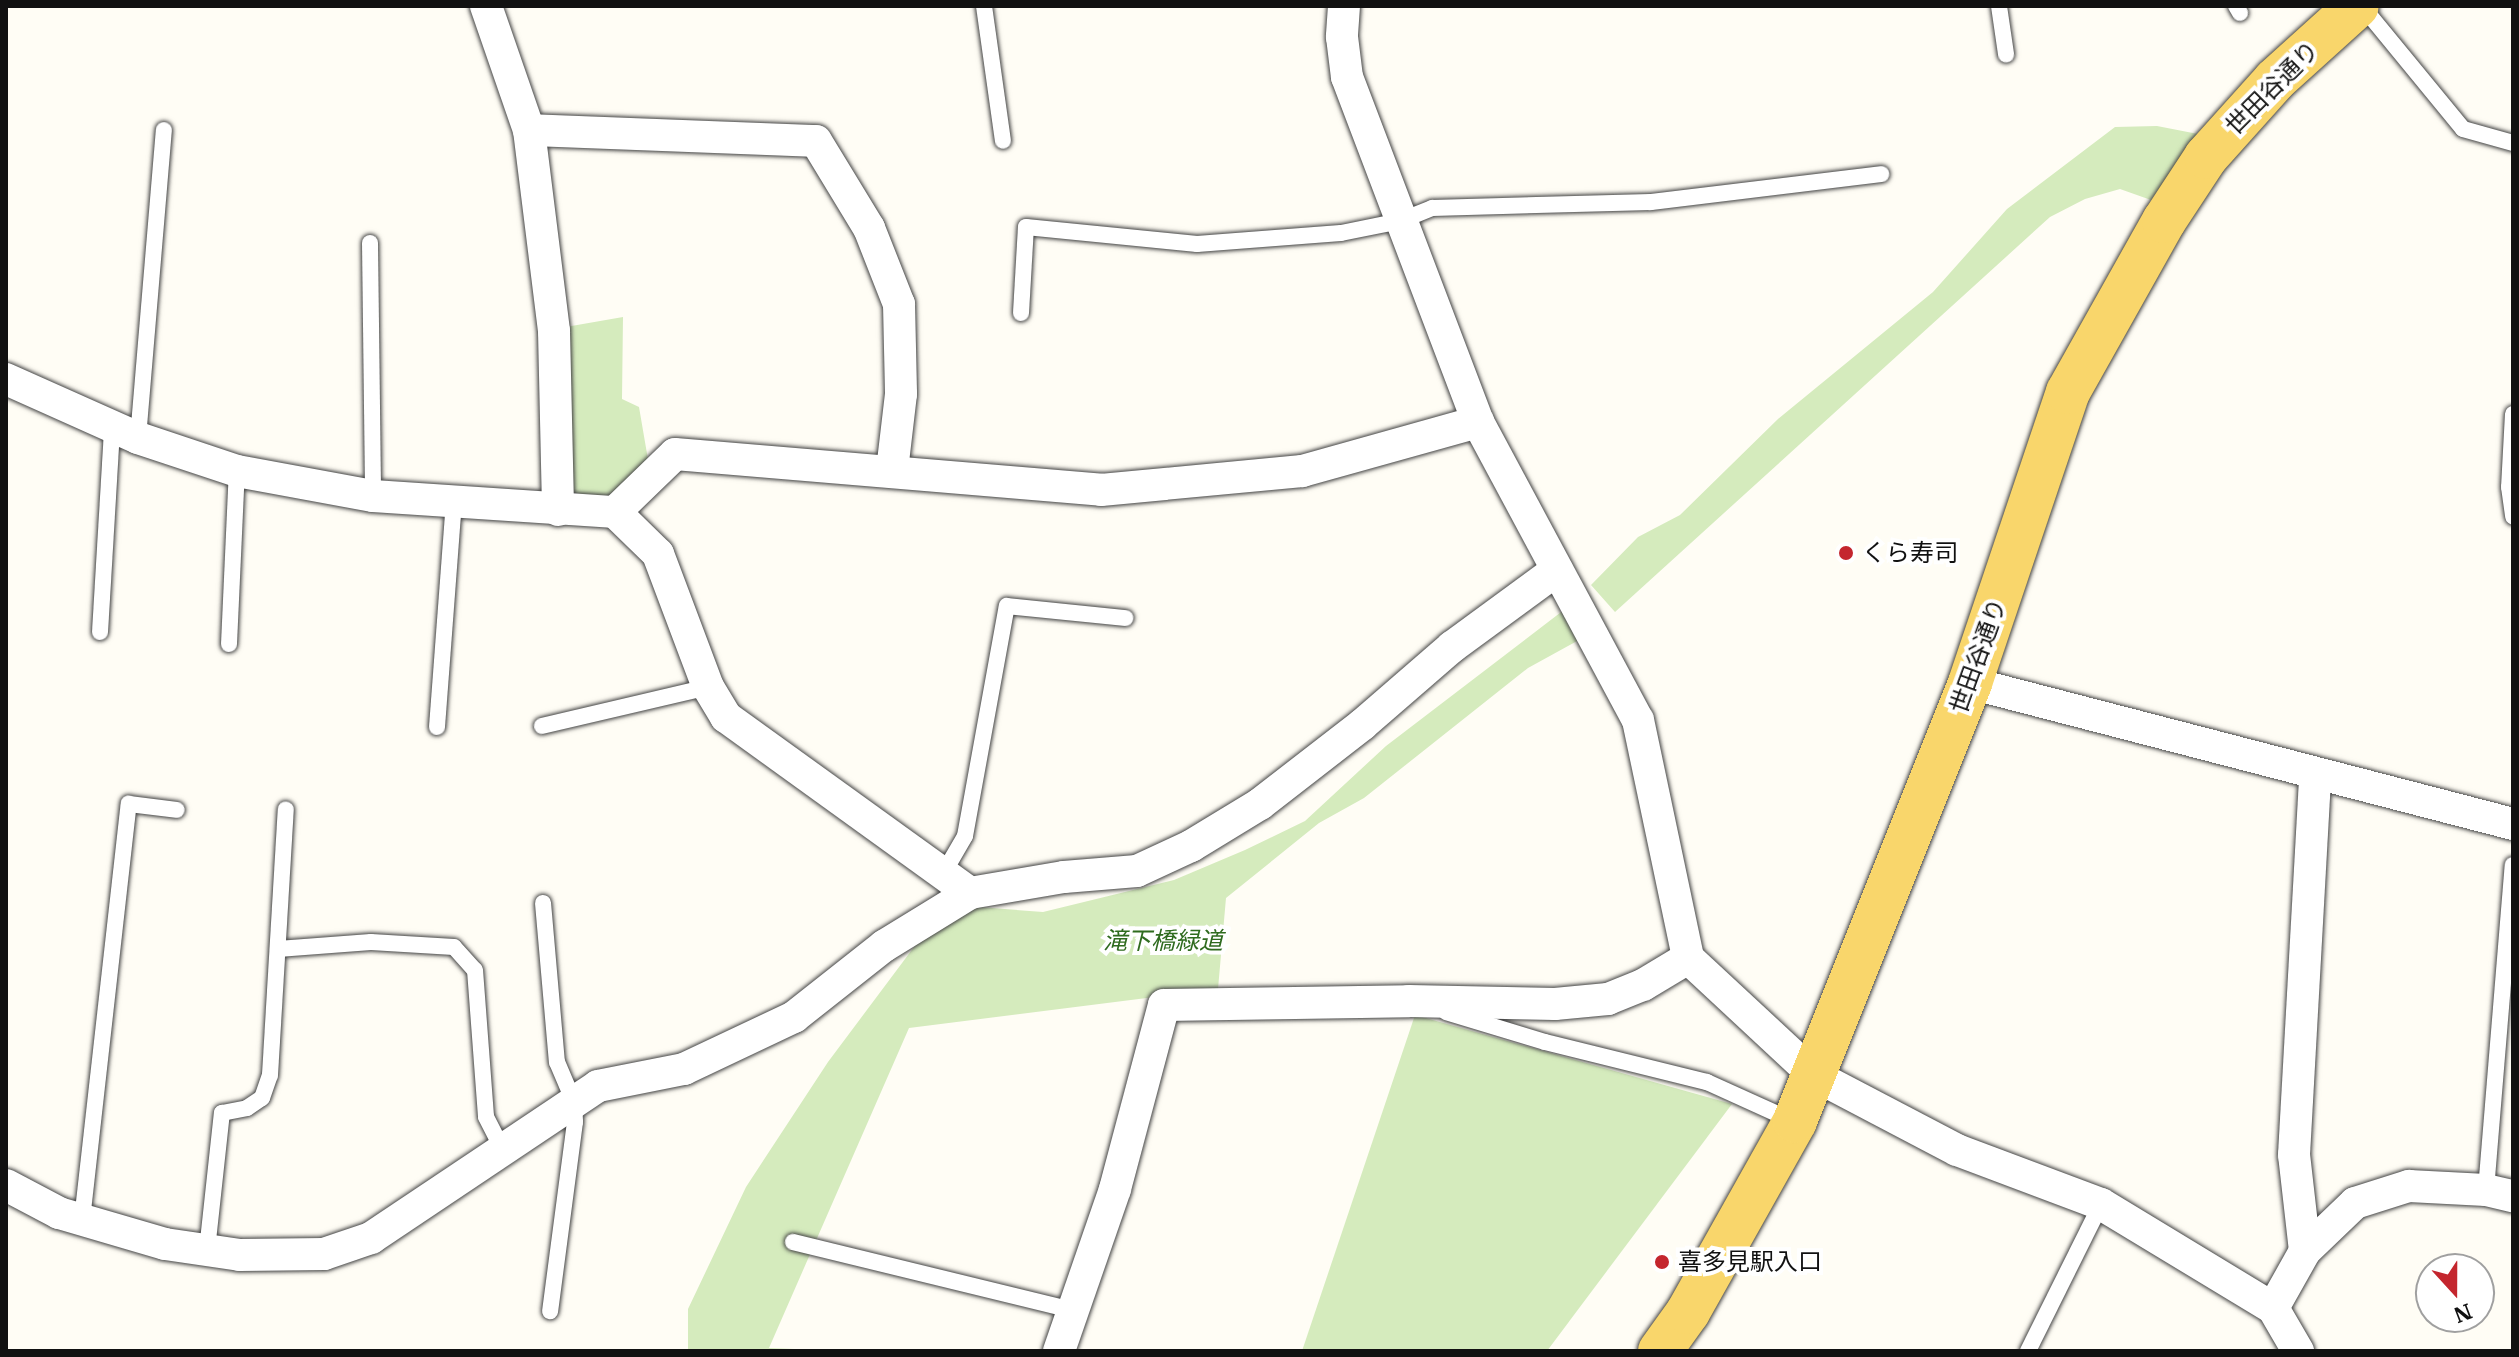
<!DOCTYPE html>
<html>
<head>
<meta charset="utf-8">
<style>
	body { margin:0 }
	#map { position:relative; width:2519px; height:1357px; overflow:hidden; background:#fffdf5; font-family:"IBM Plex Serif","Noto Sans JP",serif }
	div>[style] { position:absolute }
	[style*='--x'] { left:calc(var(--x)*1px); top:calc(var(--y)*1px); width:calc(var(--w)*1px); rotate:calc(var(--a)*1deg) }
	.green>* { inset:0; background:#d5ebbd }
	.roads { filter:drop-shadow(0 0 2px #444) drop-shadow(0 0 2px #444) }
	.lane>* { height:16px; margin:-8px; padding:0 8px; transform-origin:8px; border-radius:8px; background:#fff }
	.street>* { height:32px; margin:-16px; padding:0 16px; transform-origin:16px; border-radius:16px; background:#fff }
	.primary>* { height:44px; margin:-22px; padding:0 22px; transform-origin:22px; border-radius:22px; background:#f9d66b }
	.dots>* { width:22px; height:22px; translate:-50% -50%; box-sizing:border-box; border:4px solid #fff; border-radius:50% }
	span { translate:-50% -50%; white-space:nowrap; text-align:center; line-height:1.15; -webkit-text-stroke:8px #fff; paint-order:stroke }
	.street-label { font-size:24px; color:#111 }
	.poi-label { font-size:24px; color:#111 }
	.left { translate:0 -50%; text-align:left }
	.park-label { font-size:24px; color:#2f6b1f; font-style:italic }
	.frame { position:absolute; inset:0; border:8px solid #111; pointer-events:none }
	.north { position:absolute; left:2415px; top:1253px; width:80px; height:80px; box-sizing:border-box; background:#fff; border:2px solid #a0a0a0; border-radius:50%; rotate:159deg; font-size:22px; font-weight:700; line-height:32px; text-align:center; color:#111 }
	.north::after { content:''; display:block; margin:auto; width:28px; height:36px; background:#c4262e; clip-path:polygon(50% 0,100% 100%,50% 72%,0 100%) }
</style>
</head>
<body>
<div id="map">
	<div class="green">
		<i style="clip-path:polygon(2157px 126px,2198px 134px,2151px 200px,2120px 189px,2085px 199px,2050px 217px,1615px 612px,1591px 585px,1638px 537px,1680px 515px,1778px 419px,1933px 292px,2007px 209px,2115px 127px)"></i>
		<i style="clip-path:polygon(623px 317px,622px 399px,639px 407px,651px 477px,624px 504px,567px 491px,560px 328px)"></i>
		<i style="clip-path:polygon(1569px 606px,1588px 635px,1528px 668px,1364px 798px,1319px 823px,1226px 898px,1218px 989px,909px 1028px,769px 1348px,846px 1351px,688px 1351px,688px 1309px,746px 1187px,828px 1062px,914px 947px,952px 905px,1043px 912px,1174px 880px,1245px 850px,1305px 821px,1386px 746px)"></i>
		<i style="clip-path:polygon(1415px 1015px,1732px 1104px,1547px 1351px,1302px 1351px)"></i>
	</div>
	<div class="roads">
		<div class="lane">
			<i style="--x:984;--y:6;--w:136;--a:82"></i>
			<i style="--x:1999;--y:6;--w:49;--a:81.7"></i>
			<i style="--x:2236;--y:6;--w:8;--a:60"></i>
			<i style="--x:2362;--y:6;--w:159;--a:50.6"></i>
			<i style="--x:2463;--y:129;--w:52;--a:15.6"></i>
			<i style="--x:370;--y:243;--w:253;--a:89.3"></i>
			<i style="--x:1021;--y:313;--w:86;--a:-86.7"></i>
			<i style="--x:1026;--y:227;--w:172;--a:5.7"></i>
			<i style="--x:1197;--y:244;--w:144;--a:-4.4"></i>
			<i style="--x:1341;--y:233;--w:60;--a:-11.5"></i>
			<i style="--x:1400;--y:221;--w:35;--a:-22"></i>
			<i style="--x:1432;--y:208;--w:219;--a:-1.6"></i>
			<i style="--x:1651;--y:202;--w:232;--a:-6.9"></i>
			<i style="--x:2513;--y:414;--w:73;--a:93.1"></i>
			<i style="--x:2509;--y:487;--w:30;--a:82"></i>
			<i style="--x:138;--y:438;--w:309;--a:-85.2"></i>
			<i style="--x:100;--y:632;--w:205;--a:-86.6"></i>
			<i style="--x:229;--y:644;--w:173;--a:-87.4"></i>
			<i style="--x:542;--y:726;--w:171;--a:-13.2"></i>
			<i style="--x:437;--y:727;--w:226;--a:-85.7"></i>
			<i style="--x:943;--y:874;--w:44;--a:-59.9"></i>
			<i style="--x:965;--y:836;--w:234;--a:-79.7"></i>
			<i style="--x:1007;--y:606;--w:119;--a:5.8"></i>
			<i style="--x:543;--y:903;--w:160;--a:85"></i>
			<i style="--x:557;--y:1062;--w:43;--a:67"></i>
			<i style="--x:574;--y:1102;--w:20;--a:87"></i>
			<i style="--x:575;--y:1122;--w:191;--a:97.5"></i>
			<i style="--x:278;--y:949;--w:93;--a:-4.3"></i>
			<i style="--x:371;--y:942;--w:83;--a:3.4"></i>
			<i style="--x:454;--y:947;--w:31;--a:48"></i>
			<i style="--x:475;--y:970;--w:147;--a:85.7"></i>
			<i style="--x:486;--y:1117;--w:35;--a:63"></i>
			<i style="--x:1446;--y:1012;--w:103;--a:16.9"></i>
			<i style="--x:1545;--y:1042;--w:167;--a:13.9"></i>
			<i style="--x:1707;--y:1082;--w:94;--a:24.4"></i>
			<i style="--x:2486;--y:1190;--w:326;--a:-85.3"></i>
			<i style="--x:82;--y:1220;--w:419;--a:-83.6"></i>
			<i style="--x:129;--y:804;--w:48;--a:7.1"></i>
			<i style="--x:793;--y:1242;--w:288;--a:13.7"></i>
			<i style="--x:207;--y:1250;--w:138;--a:-83.8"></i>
			<i style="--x:222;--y:1113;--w:25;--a:-11"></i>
			<i style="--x:247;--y:1108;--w:18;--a:-34"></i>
			<i style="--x:262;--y:1098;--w:24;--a:-71"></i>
			<i style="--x:270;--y:1075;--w:266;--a:-86.6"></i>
			<i style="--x:2028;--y:1351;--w:164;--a:-63.6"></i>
		</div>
		<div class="street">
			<i style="--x:486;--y:6;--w:131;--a:70.9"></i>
			<i style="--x:529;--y:130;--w:203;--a:82.9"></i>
			<i style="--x:554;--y:331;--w:179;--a:88.7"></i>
			<i style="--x:1344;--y:6;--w:31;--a:94"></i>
			<i style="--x:1342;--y:37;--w:40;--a:82.9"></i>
			<i style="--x:1347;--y:77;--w:369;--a:69.2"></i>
			<i style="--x:1478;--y:422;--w:338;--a:61.8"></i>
			<i style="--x:1638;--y:720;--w:243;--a:78.1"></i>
			<i style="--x:1688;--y:958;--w:172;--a:42.9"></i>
			<i style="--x:1814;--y:1075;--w:161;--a:27.7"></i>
			<i style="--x:1957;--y:1150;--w:154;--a:20.6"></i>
			<i style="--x:2101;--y:1204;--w:201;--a:31.2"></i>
			<i style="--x:2273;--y:1308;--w:50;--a:59.8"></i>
			<i style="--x:529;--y:130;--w:287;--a:2.2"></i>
			<i style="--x:816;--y:141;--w:102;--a:58.7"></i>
			<i style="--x:869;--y:228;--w:82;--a:68.5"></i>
			<i style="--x:899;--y:304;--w:90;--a:88.7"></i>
			<i style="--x:901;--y:394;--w:78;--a:96.7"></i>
			<i style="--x:6;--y:379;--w:145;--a:24.1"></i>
			<i style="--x:138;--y:438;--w:104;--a:18.4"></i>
			<i style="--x:237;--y:471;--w:138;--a:10.4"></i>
			<i style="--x:373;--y:496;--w:243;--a:3.8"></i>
			<i style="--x:615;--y:512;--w:60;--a:44.3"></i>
			<i style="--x:658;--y:554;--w:142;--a:69.4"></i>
			<i style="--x:708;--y:687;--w:35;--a:59"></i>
			<i style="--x:726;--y:717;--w:301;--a:35.8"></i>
			<i style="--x:615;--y:512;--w:83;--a:-44"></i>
			<i style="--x:675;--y:454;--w:428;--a:4.8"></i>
			<i style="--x:1101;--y:490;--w:202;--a:-5.4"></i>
			<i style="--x:1302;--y:471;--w:183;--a:-15.6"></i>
			<i style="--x:1970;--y:683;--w:561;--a:14.56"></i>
			<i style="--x:6;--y:1185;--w:60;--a:27.8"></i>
			<i style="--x:59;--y:1213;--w:110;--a:16.3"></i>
			<i style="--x:165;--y:1244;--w:76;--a:8.3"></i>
			<i style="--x:240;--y:1255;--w:84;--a:-0.7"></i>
			<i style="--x:324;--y:1254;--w:50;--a:-18.8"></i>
			<i style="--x:371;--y:1238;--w:273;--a:-33.8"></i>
			<i style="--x:598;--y:1086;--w:88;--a:-11.2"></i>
			<i style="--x:684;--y:1069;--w:122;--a:-25.3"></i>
			<i style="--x:794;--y:1017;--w:115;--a:-38.3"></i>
			<i style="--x:884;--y:946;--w:101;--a:-31.6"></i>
			<i style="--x:970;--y:893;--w:95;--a:-9.7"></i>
			<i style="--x:1064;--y:877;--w:73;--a:-4.7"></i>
			<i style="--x:1137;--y:871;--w:60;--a:-24.8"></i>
			<i style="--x:1191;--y:846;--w:81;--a:-31.3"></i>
			<i style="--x:1260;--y:804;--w:130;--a:-37.8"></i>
			<i style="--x:1363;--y:724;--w:118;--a:-40.9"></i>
			<i style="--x:1452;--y:647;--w:130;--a:-36.3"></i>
			<i style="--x:2305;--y:1251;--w:97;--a:-96.5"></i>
			<i style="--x:2294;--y:1155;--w:381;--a:-86.8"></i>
			<i style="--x:2273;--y:1308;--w:65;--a:-60.7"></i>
			<i style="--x:2305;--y:1251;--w:69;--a:-43.8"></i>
			<i style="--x:2355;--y:1203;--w:57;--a:-17.5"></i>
			<i style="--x:2409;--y:1186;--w:77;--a:3"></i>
			<i style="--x:2486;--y:1190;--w:28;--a:13"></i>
			<i style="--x:1059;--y:1351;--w:171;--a:-70.9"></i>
			<i style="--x:1115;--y:1189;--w:190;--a:-75.1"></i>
			<i style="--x:1164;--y:1005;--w:245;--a:-0.9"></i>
			<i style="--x:1409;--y:1001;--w:146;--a:1.2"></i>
			<i style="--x:1555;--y:1004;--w:53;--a:-5.4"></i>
			<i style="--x:1608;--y:999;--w:38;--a:-22"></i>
			<i style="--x:1643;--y:985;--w:52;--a:-31"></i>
		</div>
		<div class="primary">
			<i style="--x:1660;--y:1351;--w:48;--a:-54.3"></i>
			<i style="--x:1688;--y:1312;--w:219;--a:-60.7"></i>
			<i style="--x:1795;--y:1121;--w:472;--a:-68.2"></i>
			<i style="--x:1970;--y:683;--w:307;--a:-71.4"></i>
			<i style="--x:2068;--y:392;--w:196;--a:-60.7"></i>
			<i style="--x:2164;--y:221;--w:77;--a:-56.7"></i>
			<i style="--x:2206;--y:157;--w:103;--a:-48.1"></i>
			<i style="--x:2275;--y:80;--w:110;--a:-42.1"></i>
		</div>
	</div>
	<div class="dots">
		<i style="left:1846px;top:553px;background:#c4262e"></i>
		<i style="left:1662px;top:1262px;background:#c4262e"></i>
	</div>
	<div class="street-label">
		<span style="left:2272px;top:88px;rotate:-45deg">世田谷通り</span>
		<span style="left:1978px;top:656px;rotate:-70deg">世田谷通り</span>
	</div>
	<div class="poi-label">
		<span class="left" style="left:1862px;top:553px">くら寿司</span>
		<span class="left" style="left:1678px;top:1262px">喜多見駅入口</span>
	</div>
	<div class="park-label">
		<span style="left:1163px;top:941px">滝下橋緑道</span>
	</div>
	<div class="frame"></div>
	<div class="north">N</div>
</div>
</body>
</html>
